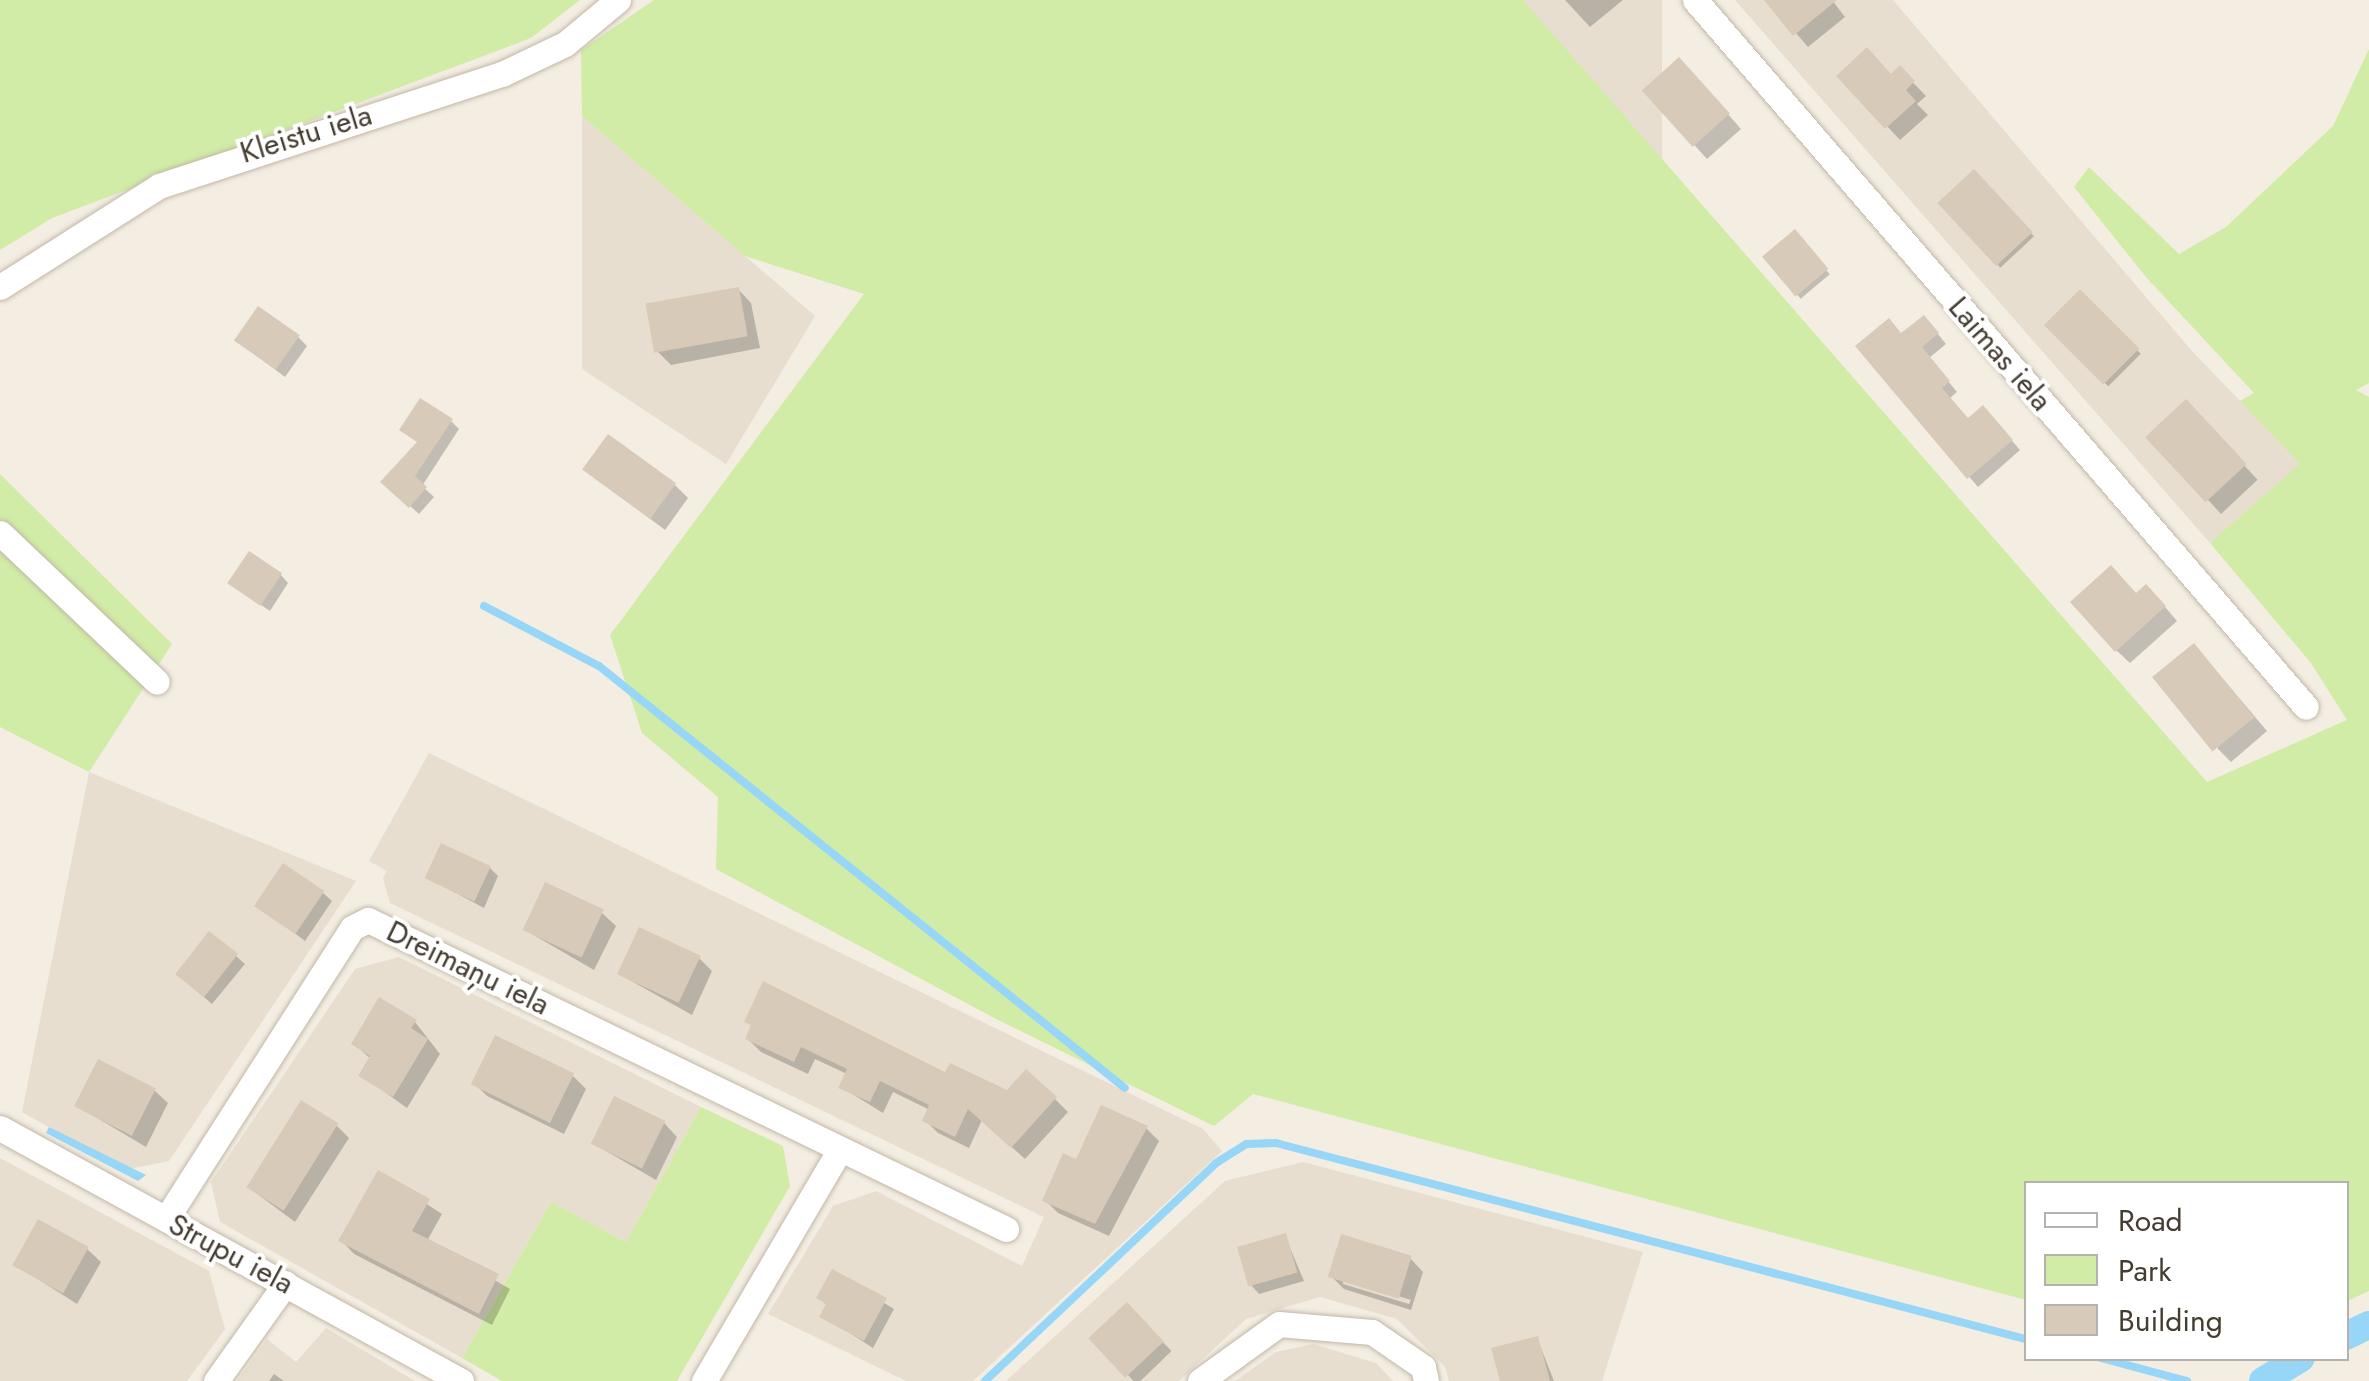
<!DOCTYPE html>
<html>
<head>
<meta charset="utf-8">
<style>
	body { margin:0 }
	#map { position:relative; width:2369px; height:1381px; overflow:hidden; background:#f3ede2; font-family:Jost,sans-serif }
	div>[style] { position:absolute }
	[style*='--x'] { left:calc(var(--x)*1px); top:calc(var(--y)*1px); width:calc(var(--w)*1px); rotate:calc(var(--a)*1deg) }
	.residential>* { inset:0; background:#e7ded0; transform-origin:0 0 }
	.green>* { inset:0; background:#d1eca6 }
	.water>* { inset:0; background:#97d6f7 }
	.shadow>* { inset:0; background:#0003; transform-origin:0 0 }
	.stream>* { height:8px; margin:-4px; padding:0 4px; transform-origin:4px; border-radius:4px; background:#97d6f7 }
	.canal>* { height:28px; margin:-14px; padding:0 14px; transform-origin:14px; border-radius:14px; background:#97d6f7 }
	.building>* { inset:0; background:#d8cab9; transform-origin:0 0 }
	.roads { filter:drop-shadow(0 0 2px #c2b7a7) drop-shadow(0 0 2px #c2b7a7) }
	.minor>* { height:25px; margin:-12.5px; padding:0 12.5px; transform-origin:12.5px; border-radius:12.5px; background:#fff }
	span { translate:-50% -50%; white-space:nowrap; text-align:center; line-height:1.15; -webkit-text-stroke:8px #fff; paint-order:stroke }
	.street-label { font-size:30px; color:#453c32 }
	.legend { position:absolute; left:2024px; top:1181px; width:325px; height:180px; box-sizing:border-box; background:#fff; border:2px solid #b5b1ad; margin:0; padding:12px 18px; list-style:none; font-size:30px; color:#453c32 }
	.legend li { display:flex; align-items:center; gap:20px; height:50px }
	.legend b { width:50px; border:2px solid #b5b1ad }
</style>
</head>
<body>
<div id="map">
	<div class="residential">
		<i style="left:1523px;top:0;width:139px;height:1038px"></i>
		<i style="clip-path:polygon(1735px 0,1893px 0,2191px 350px,2301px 464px,2210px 543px)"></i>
		<i style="clip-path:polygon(582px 116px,815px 316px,726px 464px,582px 369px)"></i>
		<i style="clip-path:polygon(429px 753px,1203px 1129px,1222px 1151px,973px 1381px,906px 1381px,768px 1314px,833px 1206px,876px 1191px,1022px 1266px,1044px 1217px,390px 903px,383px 878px,387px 871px,369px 861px)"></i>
		<i style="clip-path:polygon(89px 772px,356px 881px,169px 1161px,125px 1170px,22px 1112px)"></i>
		<i style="clip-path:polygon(399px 957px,701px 1107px,626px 1242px,551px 1202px,462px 1358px,220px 1222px,211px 1182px,355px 969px)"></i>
		<i style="clip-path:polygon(0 1158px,209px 1271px,225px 1329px,187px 1381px,0 1381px)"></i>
		<i style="clip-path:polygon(1303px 1162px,1643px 1252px,1602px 1381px,1449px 1381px,1445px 1367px,1397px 1319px,1320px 1297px,1246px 1319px,1179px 1381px,1006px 1381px,1225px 1181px)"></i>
		<i style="clip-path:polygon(326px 1328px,415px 1381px,237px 1381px,267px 1339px,296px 1362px)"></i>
		<i style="clip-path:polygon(1313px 1344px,1376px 1363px,1393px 1381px,1235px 1381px,1276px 1352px)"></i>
	</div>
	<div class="green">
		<i style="clip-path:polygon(0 0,580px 0,531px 38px,52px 218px,0 250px)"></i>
		<i style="clip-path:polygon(654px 0,1523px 0,2207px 782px,2347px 720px,2311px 663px,2210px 543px,2300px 464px,2240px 401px,2254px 393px,2146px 277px,2074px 187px,2089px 167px,2179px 254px,2226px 227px,2333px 126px,2369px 49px,2369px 383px,2356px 390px,2369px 397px,2369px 1291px,2347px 1301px,2346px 1184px,2026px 1184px,2026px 1300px,1253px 1094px,1214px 1126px,998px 1020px,716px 869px,718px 797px,642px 733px,610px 635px,864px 294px,745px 256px,582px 116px,581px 50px)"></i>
		<i style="clip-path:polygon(0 474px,172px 644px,89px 772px,0 727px)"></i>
		<i style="clip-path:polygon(701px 1107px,783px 1146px,790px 1186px,677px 1381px,502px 1381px,462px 1358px,551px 1202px,626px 1242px)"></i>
	</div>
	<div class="water">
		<i style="clip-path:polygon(49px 1127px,146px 1175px,138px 1181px,46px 1133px)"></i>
	</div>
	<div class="shadow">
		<i style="clip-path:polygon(1565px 0,1623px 0,1590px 27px)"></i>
		<i style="clip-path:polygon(1767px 0,1832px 0,1845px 17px,1808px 47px)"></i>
		<i style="clip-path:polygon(1900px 69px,1926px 96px,1917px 104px,1928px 115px,1900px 140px,1840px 76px,1892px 77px)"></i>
		<i style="clip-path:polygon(1692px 73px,1741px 129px,1707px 159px,1645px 90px)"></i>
		<i style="left:1974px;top:172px;width:88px;height:46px;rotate:47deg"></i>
		<i style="left:1795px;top:233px;width:54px;height:38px;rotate:50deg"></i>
		<i style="clip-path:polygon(738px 289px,751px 303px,760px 348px,671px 365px,658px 352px)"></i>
		<i style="left:2080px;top:293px;width:86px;height:46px;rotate:45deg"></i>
		<i style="clip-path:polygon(1933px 328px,1946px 344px,1929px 358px,1957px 392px,1949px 399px,1969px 421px,1992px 418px,2020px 450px,1978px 487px,1858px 347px)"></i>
		<i style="clip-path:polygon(298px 337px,307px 346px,285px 377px,237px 341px)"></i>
		<i style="left:2186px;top:403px;width:105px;height:50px;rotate:47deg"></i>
		<i style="clip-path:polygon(451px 421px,459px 429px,422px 486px,434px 497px,419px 514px,384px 482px,419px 443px,402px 430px)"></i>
		<i style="clip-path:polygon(586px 470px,674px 484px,688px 498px,665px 530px)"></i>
		<i style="clip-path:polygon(280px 574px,288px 583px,270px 611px,231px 584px)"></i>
		<i style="clip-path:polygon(2137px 595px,2159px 600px,2177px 621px,2130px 663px,2116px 650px)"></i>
		<i style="clip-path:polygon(2207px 660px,2267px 731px,2231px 762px,2218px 749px)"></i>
		<i style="clip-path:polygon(490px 868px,498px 876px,484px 908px,428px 878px)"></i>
		<i style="clip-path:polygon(323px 893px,332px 901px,305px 941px,257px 905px)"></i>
		<i style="clip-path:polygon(602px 913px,616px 926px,594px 970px,525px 930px)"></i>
		<i style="clip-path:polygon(236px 956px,245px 964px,212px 1004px,186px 982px)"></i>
		<i style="clip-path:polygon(699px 958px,712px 971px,692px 1015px,619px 974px)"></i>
		<i style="clip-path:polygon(747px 1021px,1008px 1093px,1055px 1099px,1068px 1112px,1025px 1159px,982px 1120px,969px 1148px,938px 1133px,925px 1120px,930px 1110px,893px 1092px,883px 1113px,841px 1087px,847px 1074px,815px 1059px,808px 1074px,761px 1052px,748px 1039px,753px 1027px)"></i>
		<i style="clip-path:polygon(415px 1022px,440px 1054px,407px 1108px,361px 1075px,371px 1059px,354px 1044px)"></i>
		<i style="clip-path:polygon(573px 1076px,586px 1089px,564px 1134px,487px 1096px,474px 1083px)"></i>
		<i style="clip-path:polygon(154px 1090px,168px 1103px,146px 1147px,77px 1106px)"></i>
		<i style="clip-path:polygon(664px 1123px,677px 1137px,656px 1180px,594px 1144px)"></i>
		<i style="clip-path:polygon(336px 1125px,349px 1138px,295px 1222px,248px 1187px)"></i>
		<i style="clip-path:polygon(1146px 1128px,1159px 1141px,1109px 1236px,1058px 1213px,1045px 1200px,1078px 1162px)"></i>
		<i style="clip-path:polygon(379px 1173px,442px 1214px,427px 1241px,510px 1289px,492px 1325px,354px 1254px,341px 1240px)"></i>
		<i style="clip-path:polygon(1285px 1236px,1304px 1281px,1259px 1294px,1251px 1285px)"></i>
		<i style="clip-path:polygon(87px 1249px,101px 1262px,77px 1304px,16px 1265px)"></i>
		<i style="clip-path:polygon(evenodd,1410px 1258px,1423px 1272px,1411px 1310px,1344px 1289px,1331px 1276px,1410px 1258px,1343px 1279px,1411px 1300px,1409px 1304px,1343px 1284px,1343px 1279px)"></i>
		<i style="clip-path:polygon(833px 1272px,894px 1309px,873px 1348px,823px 1316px,828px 1306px,819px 1298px)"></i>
		<i style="left:1127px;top:1305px;width:64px;height:48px;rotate:46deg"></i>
		<i style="clip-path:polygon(1537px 1338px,1554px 1381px,1502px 1381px)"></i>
		<i style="clip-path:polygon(274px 1374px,284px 1381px,269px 1381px)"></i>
	</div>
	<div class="stream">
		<i style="--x:484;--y:606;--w:130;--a:27.6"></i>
		<i style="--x:599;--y:666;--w:674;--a:38.74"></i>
		<i style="--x:2101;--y:1358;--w:89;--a:15"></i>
		<i style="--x:985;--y:1381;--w:318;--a:-43.3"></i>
		<i style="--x:1216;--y:1163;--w:36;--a:-32"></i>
		<i style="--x:1247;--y:1144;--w:29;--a:-2"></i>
		<i style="--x:1276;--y:1143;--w:775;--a:14.65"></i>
	</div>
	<div class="canal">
		<i style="--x:2346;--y:1336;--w:25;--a:-26"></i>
		<i style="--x:2263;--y:1381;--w:44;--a:-31.2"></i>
	</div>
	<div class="building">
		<i style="clip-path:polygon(1764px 0,1837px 0,1793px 36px)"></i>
		<i style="clip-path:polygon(1867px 47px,1891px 74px,1900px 65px,1915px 81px,1906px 90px,1916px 101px,1885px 129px,1836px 76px)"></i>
		<i style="left:1679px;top:57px;width:76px;height:50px;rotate:48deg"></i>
		<i style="left:1974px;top:169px;width:86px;height:50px;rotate:47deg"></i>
		<i style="left:1795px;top:229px;width:52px;height:43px;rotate:50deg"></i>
		<i style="left:739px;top:287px;width:50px;height:95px;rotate:80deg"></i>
		<i style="left:2080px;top:289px;width:84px;height:51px;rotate:45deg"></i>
		<i style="left:258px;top:306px;width:51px;height:42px;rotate:35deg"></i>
		<i style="clip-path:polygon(1924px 315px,1939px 333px,1922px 347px,1950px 381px,1942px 388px,1968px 418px,1983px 405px,2013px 440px,1967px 479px,1855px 346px,1889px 318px,1901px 333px)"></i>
		<i style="clip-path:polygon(420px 398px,453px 419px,415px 476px,427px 487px,409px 508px,380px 482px,417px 442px,399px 430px)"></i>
		<i style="left:2186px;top:399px;width:89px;height:56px;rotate:47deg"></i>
		<i style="left:608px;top:434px;width:84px;height:44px;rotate:36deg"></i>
		<i style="left:249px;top:551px;width:40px;height:39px;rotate:34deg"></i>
		<i style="clip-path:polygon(2111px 565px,2136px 593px,2146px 584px,2166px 606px,2115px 652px,2070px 602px)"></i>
		<i style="left:2194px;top:643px;width:96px;height:54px;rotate:51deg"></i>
		<i style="left:441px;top:843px;width:55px;height:39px;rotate:25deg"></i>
		<i style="left:283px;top:863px;width:50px;height:52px;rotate:34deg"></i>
		<i style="left:545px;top:882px;width:65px;height:53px;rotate:25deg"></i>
		<i style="left:639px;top:927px;width:68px;height:52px;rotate:25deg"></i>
		<i style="left:209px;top:931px;width:37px;height:55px;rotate:38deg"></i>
		<i style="clip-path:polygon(763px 981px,945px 1072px,950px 1063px,1007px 1090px,1026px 1069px,1057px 1097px,1011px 1148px,968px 1109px,955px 1137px,922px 1121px,929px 1105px,880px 1081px,870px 1102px,838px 1088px,847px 1069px,801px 1047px,794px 1062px,745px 1039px,751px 1025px,744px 1022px)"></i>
		<i style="clip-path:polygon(379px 997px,417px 1020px,411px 1028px,428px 1039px,393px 1097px,358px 1076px,370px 1056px,351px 1044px)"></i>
		<i style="left:495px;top:1035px;width:88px;height:55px;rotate:26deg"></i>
		<i style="left:98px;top:1059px;width:65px;height:53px;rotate:27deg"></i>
		<i style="left:614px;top:1096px;width:57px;height:53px;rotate:26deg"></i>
		<i style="left:301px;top:1100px;width:44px;height:103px;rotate:32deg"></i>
		<i style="clip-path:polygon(1101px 1105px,1148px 1126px,1095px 1224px,1042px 1201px,1063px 1153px,1076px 1159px)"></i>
		<i style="clip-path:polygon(378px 1170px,430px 1199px,412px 1231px,499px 1274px,479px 1314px,338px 1241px)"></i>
		<i style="left:38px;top:1219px;width:58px;height:53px;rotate:29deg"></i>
		<i style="left:1286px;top:1233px;width:41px;height:51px;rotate:74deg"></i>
		<i style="left:1341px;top:1234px;width:74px;height:45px;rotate:17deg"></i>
		<i style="clip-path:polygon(832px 1269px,887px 1298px,864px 1341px,819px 1317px,826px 1304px,816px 1298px)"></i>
		<i style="left:1127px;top:1302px;width:54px;height:53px;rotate:47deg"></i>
		<i style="clip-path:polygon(1538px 1336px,1550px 1381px,1500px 1381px,1491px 1348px)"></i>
	</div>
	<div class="roads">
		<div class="minor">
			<i style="--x:1695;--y:0;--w:934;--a:49.17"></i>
			<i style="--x:0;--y:287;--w:188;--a:-32.4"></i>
			<i style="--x:159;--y:186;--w:361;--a:-18.1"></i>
			<i style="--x:502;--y:74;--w:70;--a:-25.5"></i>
			<i style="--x:565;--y:44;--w:69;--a:-39.7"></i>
			<i style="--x:0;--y:533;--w:216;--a:43.5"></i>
			<i style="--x:0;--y:1128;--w:526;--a:28.76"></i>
			<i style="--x:166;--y:1219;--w:345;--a:-57.4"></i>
			<i style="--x:352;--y:928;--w:18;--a:-27"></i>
			<i style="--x:368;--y:920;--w:709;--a:25.84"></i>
			<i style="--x:216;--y:1381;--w:120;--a:-54.5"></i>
			<i style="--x:704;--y:1381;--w:264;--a:-59.6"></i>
			<i style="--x:1200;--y:1381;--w:97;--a:-35.8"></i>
			<i style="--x:1279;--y:1324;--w:93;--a:4.9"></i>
			<i style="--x:1372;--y:1332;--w:62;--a:34.5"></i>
			<i style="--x:1423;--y:1367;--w:14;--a:78"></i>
		</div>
	</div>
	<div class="street-label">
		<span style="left:306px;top:134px;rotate:-17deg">Kleistu iela</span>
		<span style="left:2000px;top:354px;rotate:49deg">Laimas iela</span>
		<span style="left:468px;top:968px;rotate:26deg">Dreimaņu iela</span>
		<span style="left:231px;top:1254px;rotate:28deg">Strupu iela</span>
	</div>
	<ul class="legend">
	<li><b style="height:12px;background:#fff"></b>Road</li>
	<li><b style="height:28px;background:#d1eca6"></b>Park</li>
	<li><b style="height:28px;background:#d8cab9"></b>Building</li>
	</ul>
</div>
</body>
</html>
